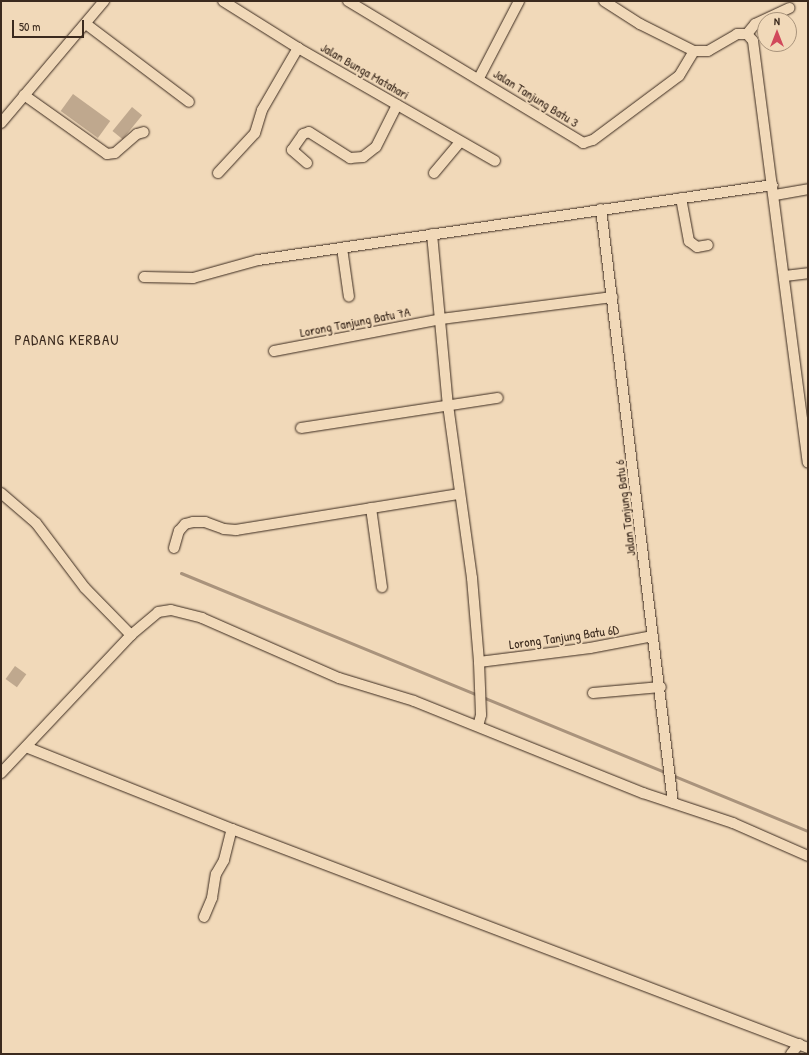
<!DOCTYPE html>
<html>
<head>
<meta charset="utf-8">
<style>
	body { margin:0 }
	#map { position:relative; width:809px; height:1055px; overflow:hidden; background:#f1d9b9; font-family:"Patrick Hand",sans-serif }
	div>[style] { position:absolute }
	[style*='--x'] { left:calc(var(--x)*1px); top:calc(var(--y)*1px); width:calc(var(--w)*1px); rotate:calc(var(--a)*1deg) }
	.stream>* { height:3px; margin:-1.5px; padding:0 1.5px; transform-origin:1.5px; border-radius:1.5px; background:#a9937c }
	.building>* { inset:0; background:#bfa88e; transform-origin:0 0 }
	.roads { filter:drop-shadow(0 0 1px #3b2a1e) drop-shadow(0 0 1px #3b2a1e) }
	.minor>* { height:10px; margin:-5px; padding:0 5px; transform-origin:5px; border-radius:5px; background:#f1d9b9 }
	span { translate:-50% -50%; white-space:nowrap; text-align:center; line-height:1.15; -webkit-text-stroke:4px #f1d9b9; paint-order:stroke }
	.street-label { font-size:13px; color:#3b2a1e }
	.quarter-label { font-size:15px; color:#3b2a1e; letter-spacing:1px }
	.frame { position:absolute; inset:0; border:2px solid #3b2a1e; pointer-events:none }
	.north { position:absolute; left:757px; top:12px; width:40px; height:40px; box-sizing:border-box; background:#f1d9b9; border:1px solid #a8937b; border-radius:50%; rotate:0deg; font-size:11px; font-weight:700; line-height:16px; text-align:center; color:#3b2a1e }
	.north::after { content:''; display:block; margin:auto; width:14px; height:18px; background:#d1495b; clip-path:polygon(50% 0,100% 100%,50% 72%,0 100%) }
	.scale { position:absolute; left:12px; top:20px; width:72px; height:18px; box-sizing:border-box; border:2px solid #3b2a1e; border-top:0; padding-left:5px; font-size:12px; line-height:14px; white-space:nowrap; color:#3b2a1e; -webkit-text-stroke:3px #f1d9b9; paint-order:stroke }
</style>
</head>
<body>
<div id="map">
	<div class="stream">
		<i style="--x:181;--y:573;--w:678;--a:22.37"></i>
	</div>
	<div class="building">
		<i style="left:73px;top:94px;width:46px;height:21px;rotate:36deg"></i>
		<i style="left:132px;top:107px;width:13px;height:31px;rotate:39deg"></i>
		<i style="left:15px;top:666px;width:14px;height:16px;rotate:36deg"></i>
	</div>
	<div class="roads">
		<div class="minor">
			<i style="--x:223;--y:1;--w:89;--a:32.1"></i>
			<i style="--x:298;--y:48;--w:227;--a:29.8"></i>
			<i style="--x:348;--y:1;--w:275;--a:31.1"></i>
			<i style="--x:583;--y:143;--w:10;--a:-17"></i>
			<i style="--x:593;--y:140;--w:107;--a:-36.7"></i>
			<i style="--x:679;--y:76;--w:29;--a:-59"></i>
			<i style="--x:604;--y:1;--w:43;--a:32.6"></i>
			<i style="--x:640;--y:24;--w:60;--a:26.6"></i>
			<i style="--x:694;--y:51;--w:14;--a:0"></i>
			<i style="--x:708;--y:51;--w:34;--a:-30"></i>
			<i style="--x:737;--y:34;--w:10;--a:0"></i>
			<i style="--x:86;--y:24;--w:129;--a:37.1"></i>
			<i style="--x:747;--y:34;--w:9;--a:49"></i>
			<i style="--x:753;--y:41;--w:425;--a:82.6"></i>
			<i style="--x:747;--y:34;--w:13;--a:-51"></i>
			<i style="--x:755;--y:24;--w:38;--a:-25"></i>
			<i style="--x:479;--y:78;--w:87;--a:-62.5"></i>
			<i style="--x:24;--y:95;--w:102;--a:35.4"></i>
			<i style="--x:107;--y:154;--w:8;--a:-7"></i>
			<i style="--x:115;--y:153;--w:29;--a:-41"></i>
			<i style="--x:137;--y:134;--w:7;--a:-16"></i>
			<i style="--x:1;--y:123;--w:160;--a:-49.8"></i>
			<i style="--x:307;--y:163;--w:20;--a:-139"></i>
			<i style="--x:292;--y:150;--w:19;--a:-55"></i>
			<i style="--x:303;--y:134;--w:6;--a:-18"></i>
			<i style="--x:309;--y:132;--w:49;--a:32.4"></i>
			<i style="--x:350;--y:158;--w:13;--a:-4"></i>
			<i style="--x:363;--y:157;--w:16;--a:-38"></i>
			<i style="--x:376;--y:147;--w:47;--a:-63.4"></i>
			<i style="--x:218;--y:173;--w:54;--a:-47.2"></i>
			<i style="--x:255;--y:133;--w:24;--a:-73"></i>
			<i style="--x:262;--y:110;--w:72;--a:-59.9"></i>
			<i style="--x:434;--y:173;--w:40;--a:-50"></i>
			<i style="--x:775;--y:195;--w:34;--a:-10"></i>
			<i style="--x:681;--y:198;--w:44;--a:79.5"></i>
			<i style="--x:689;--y:241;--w:10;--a:37"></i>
			<i style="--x:697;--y:247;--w:11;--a:-10"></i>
			<i style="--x:601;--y:209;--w:598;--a:83.09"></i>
			<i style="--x:432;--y:234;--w:172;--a:84.7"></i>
			<i style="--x:448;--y:405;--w:175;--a:82.1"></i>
			<i style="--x:472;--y:578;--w:84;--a:85.2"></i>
			<i style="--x:479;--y:662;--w:53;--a:87.8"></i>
			<i style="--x:481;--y:715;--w:11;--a:105"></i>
			<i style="--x:342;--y:248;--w:49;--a:81.9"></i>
			<i style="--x:785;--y:276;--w:23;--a:-7"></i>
			<i style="--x:144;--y:277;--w:49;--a:1.2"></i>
			<i style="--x:193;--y:278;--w:67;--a:-15.5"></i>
			<i style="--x:258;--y:260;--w:520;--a:-8.29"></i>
			<i style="--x:274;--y:351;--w:170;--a:-10.8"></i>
			<i style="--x:441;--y:319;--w:173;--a:-7.3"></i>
			<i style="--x:301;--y:428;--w:199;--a:-8.7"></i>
			<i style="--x:1;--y:493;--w:46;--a:40.6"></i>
			<i style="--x:36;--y:523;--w:81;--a:53"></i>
			<i style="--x:85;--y:588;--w:66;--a:45.6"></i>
			<i style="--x:371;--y:508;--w:80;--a:82.1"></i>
			<i style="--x:174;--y:548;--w:18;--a:-74"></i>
			<i style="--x:179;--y:531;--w:9;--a:-49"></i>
			<i style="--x:185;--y:524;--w:8;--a:-14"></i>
			<i style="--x:193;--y:522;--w:12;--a:0"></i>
			<i style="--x:205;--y:522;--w:20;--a:20"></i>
			<i style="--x:224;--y:529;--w:12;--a:5"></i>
			<i style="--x:236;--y:530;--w:226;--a:-9.2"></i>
			<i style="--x:479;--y:662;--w:112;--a:-7.2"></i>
			<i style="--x:590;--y:648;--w:64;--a:-10.8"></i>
			<i style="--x:593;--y:693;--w:68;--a:-5"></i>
			<i style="--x:26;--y:747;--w:222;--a:21.7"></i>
			<i style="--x:232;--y:829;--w:616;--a:20.82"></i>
			<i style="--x:1;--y:773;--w:190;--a:-46.7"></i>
			<i style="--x:131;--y:635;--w:35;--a:-40"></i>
			<i style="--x:158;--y:612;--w:13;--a:-9"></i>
			<i style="--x:171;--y:610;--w:32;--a:14"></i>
			<i style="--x:202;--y:618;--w:150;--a:23.7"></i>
			<i style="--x:339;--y:678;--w:78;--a:17"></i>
			<i style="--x:414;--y:701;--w:247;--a:21.9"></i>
			<i style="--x:643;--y:793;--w:95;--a:18.4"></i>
			<i style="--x:733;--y:823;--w:82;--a:23.7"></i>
			<i style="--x:204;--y:917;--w:21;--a:-67"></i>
			<i style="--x:212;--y:898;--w:24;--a:-81"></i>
			<i style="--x:216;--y:874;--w:16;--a:-60"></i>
			<i style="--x:224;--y:860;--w:32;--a:-76"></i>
			<i style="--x:791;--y:1054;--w:13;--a:-51"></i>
		</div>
	</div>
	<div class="street-label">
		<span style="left:365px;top:71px;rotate:30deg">Jalan Bunga Matahari</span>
		<span style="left:536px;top:98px;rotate:32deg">Jalan Tanjung Batu 3</span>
		<span style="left:355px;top:322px;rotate:-11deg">Lorong Tanjung Batu 7A</span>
		<span style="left:625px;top:508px;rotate:-97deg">Jalan Tanjung Batu 6</span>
		<span style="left:564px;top:637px;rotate:-8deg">Lorong Tanjung Batu 6D</span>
	</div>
	<div class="quarter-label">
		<span style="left:67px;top:340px">PADANG KERBAU</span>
	</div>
	<div class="frame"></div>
	<div class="north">N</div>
	<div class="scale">50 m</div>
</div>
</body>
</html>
